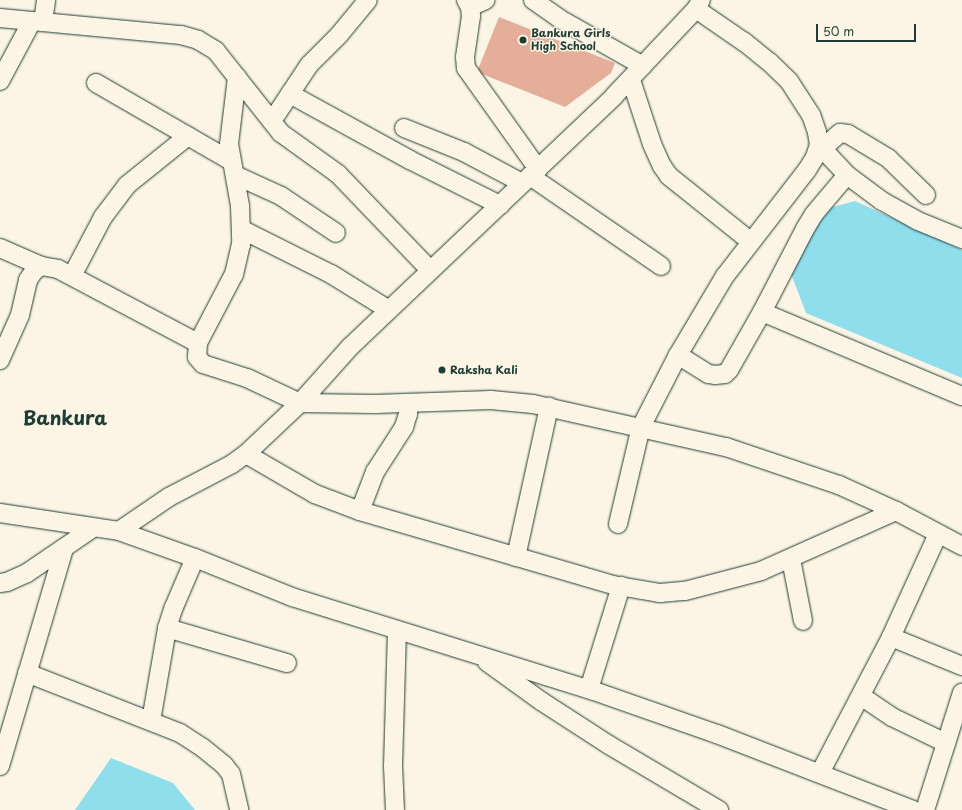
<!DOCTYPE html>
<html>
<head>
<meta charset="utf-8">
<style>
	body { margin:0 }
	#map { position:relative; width:962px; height:810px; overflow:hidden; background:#fcf5e5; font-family:"Playpen Sans",sans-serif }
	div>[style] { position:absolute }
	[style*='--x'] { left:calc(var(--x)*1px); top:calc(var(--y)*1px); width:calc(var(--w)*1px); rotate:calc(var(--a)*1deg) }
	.water>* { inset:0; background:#8edeec }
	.building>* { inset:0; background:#e4ae98 }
	.roads { filter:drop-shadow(0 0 1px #1f3d34) drop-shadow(0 0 1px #1f3d34) }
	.minor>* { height:18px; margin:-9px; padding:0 9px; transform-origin:9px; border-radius:9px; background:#fcf5e5 }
	.dots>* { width:11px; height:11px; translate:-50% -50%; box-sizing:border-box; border:2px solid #fcf5e5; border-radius:50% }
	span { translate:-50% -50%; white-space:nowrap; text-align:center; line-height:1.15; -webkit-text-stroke:3px #fcf5e5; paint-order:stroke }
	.poi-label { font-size:11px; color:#1f3d34; font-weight:700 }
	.left { translate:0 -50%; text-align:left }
	.town-label { font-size:19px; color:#1f3d34; font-weight:700 }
	.scale { position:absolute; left:816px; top:24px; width:100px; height:18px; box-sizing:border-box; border:2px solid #1f3d34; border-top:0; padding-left:5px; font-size:12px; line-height:14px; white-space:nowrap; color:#1f3d34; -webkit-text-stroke:3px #fcf5e5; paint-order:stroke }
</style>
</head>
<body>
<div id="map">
	<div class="water">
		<i style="clip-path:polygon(855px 201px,962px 250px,962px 378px,806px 313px,790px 271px,825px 209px)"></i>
		<i style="clip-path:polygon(111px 758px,173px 783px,195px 810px,75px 810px)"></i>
	</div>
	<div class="building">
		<i style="clip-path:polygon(499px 17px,615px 63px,611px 73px,565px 107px,477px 72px)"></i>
	</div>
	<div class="roads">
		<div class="minor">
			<i style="--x:466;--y:0;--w:8;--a:60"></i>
			<i style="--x:470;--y:7;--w:9;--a:84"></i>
			<i style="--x:471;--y:16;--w:41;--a:98.3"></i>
			<i style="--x:465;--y:57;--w:11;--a:85"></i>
			<i style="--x:466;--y:68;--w:124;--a:54.5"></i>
			<i style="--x:533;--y:0;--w:33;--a:35"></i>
			<i style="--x:560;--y:19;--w:95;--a:29.5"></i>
			<i style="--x:470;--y:7;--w:17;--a:-24"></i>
			<i style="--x:0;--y:18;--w:182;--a:5.4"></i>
			<i style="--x:181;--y:35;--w:18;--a:16"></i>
			<i style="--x:198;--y:40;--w:21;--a:31"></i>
			<i style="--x:216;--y:51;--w:105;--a:51.6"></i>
			<i style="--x:281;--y:133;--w:70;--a:35.7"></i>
			<i style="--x:338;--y:174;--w:133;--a:46.2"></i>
			<i style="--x:43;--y:22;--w:22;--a:-82"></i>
			<i style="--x:237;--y:77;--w:67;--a:96.8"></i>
			<i style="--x:229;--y:144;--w:63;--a:79.9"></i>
			<i style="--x:240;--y:206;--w:38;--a:88"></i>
			<i style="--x:241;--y:244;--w:31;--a:103"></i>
			<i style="--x:234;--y:274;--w:78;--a:117.6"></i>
			<i style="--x:198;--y:343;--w:14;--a:94"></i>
			<i style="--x:197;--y:357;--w:9;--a:49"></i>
			<i style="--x:203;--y:364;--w:46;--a:17.7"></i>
			<i style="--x:247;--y:378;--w:59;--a:25.3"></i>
			<i style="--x:300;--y:403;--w:75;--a:0.8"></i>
			<i style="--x:375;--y:404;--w:116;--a:-2"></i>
			<i style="--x:491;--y:400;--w:42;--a:5.4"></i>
			<i style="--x:533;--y:404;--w:198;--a:12.6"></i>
			<i style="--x:726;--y:447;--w:119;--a:18.6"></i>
			<i style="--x:839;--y:485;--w:63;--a:24.5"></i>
			<i style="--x:896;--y:511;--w:75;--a:27.9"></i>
			<i style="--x:631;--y:80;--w:67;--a:71.8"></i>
			<i style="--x:652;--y:144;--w:24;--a:66"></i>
			<i style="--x:662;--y:166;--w:12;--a:55"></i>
			<i style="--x:669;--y:176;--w:104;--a:38.7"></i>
			<i style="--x:0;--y:81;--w:68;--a:-61.9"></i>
			<i style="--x:96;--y:83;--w:156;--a:30"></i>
			<i style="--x:290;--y:94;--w:137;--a:28.8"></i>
			<i style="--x:410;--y:160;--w:101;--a:26.6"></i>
			<i style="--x:272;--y:121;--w:67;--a:-56.5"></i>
			<i style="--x:309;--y:65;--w:42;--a:-45"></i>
			<i style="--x:339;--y:35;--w:45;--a:-50.4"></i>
			<i style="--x:404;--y:128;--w:65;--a:21.8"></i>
			<i style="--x:464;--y:152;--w:66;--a:28.1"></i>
			<i style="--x:819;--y:145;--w:41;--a:47"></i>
			<i style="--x:847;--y:175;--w:44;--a:36.6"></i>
			<i style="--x:882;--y:201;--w:41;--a:29.1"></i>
			<i style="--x:918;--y:221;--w:48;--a:22.2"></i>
			<i style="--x:822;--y:149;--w:24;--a:-42"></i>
			<i style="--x:840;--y:133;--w:8;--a:7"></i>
			<i style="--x:848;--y:134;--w:47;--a:31"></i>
			<i style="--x:888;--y:158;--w:53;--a:44.2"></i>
			<i style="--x:235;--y:175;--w:51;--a:24.5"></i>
			<i style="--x:281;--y:196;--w:66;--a:33.9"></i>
			<i style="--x:530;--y:176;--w:159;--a:34.5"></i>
			<i style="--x:241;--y:229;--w:101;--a:26.6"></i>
			<i style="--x:331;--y:274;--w:68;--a:31.8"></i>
			<i style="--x:0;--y:248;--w:45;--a:23.7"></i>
			<i style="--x:72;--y:276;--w:67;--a:-62.3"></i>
			<i style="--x:103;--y:217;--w:40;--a:-53"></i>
			<i style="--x:127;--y:185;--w:78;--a:-38.8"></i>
			<i style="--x:762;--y:312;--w:93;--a:-62.6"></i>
			<i style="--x:805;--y:229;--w:17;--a:-59"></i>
			<i style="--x:814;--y:214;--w:51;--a:-49.8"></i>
			<i style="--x:678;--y:355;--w:36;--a:32"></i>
			<i style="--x:709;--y:374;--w:6;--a:9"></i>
			<i style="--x:715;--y:375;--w:10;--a:-6"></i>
			<i style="--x:725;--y:374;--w:6;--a:-45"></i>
			<i style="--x:729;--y:370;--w:67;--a:-60.4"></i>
			<i style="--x:762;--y:312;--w:217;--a:22.8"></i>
			<i style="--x:0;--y:360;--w:49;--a:-66"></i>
			<i style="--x:20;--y:315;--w:36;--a:-77"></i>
			<i style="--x:28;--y:280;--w:11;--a:-56"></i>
			<i style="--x:34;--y:271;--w:9;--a:-36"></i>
			<i style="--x:41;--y:266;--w:17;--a:10"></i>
			<i style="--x:58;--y:269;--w:158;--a:27.9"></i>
			<i style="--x:246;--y:454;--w:80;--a:30.1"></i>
			<i style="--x:315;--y:494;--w:48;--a:20.7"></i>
			<i style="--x:360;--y:511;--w:264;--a:16.3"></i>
			<i style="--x:613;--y:585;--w:48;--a:9.7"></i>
			<i style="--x:660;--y:593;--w:25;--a:-5"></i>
			<i style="--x:685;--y:591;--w:79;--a:-14.7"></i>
			<i style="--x:761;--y:571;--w:148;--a:-24"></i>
			<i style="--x:360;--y:511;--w:42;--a:-69"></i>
			<i style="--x:375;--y:472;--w:54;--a:-57.2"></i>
			<i style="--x:404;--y:427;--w:14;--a:-73"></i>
			<i style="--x:408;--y:414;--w:11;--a:-90"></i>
			<i style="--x:0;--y:513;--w:120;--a:8.6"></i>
			<i style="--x:119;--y:531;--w:81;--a:19.6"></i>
			<i style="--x:195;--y:558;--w:105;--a:21.9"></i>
			<i style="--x:292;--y:597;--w:316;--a:17.3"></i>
			<i style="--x:594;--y:691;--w:130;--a:19.3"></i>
			<i style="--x:717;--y:734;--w:210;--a:21.2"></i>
			<i style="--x:618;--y:524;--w:100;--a:-76.7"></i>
			<i style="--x:641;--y:427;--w:81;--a:-62.8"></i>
			<i style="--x:678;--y:355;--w:92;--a:-59.3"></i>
			<i style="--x:725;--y:276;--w:134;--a:-52.3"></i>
			<i style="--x:807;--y:170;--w:15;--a:-58"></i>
			<i style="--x:815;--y:157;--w:13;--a:-72"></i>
			<i style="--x:819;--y:145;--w:13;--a:-99"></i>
			<i style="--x:817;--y:132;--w:18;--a:-109"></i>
			<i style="--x:811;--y:115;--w:40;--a:-122.9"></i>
			<i style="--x:789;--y:81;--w:28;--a:-136"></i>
			<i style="--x:769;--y:62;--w:32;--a:-141"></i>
			<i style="--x:744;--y:42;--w:58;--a:-145.5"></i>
			<i style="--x:119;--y:531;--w:60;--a:-34.2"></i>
			<i style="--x:169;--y:497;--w:71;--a:-27.6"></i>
			<i style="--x:232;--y:464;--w:17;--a:-36"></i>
			<i style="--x:246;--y:454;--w:74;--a:-43.4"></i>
			<i style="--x:300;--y:403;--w:76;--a:-48.2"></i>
			<i style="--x:351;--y:346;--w:363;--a:-43.5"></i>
			<i style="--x:614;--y:96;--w:120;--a:-46.7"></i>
			<i style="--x:696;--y:9;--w:10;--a:-61"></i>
			<i style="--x:516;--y:557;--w:154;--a:-77.6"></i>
			<i style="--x:791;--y:559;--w:63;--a:79"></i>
			<i style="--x:0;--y:583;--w:7;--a:-8"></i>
			<i style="--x:7;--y:582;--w:22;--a:-24"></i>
			<i style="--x:27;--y:573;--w:80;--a:-34.3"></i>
			<i style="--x:167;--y:628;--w:125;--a:16.3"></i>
			<i style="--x:891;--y:637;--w:77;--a:22.2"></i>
			<i style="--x:487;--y:662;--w:67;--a:35.8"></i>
			<i style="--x:541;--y:701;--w:81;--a:32.9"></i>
			<i style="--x:609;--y:745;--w:128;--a:30.6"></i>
			<i style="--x:27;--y:673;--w:164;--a:21.4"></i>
			<i style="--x:180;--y:733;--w:27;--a:33"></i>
			<i style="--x:203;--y:748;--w:27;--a:39"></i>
			<i style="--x:224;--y:765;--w:11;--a:52"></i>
			<i style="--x:231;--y:774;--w:37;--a:77"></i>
			<i style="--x:589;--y:689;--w:108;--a:-72.7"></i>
			<i style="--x:861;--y:696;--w:37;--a:34"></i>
			<i style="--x:892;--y:717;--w:60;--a:25.7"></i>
			<i style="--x:151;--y:721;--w:94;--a:-80.2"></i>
			<i style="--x:167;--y:628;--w:22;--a:-72"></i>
			<i style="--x:174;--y:607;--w:53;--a:-66.8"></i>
			<i style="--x:0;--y:766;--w:226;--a:-73.6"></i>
			<i style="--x:820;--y:773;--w:153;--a:-62.4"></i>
			<i style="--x:891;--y:637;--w:113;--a:-65.5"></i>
			<i style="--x:395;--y:810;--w:44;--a:-92.6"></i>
			<i style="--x:393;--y:766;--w:136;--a:-88.3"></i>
			<i style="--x:925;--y:810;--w:123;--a:-72.5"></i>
		</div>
	</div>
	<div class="dots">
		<i style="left:523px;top:40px;background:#1f3d34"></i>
		<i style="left:442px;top:370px;background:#1f3d34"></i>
	</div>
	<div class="poi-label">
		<span class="left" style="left:531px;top:40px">Bankura Girls<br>High School</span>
		<span class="left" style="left:450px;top:370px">Raksha Kali</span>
	</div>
	<div class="town-label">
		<span style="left:65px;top:418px">Bankura</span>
	</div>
	<div class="scale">50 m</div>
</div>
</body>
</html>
